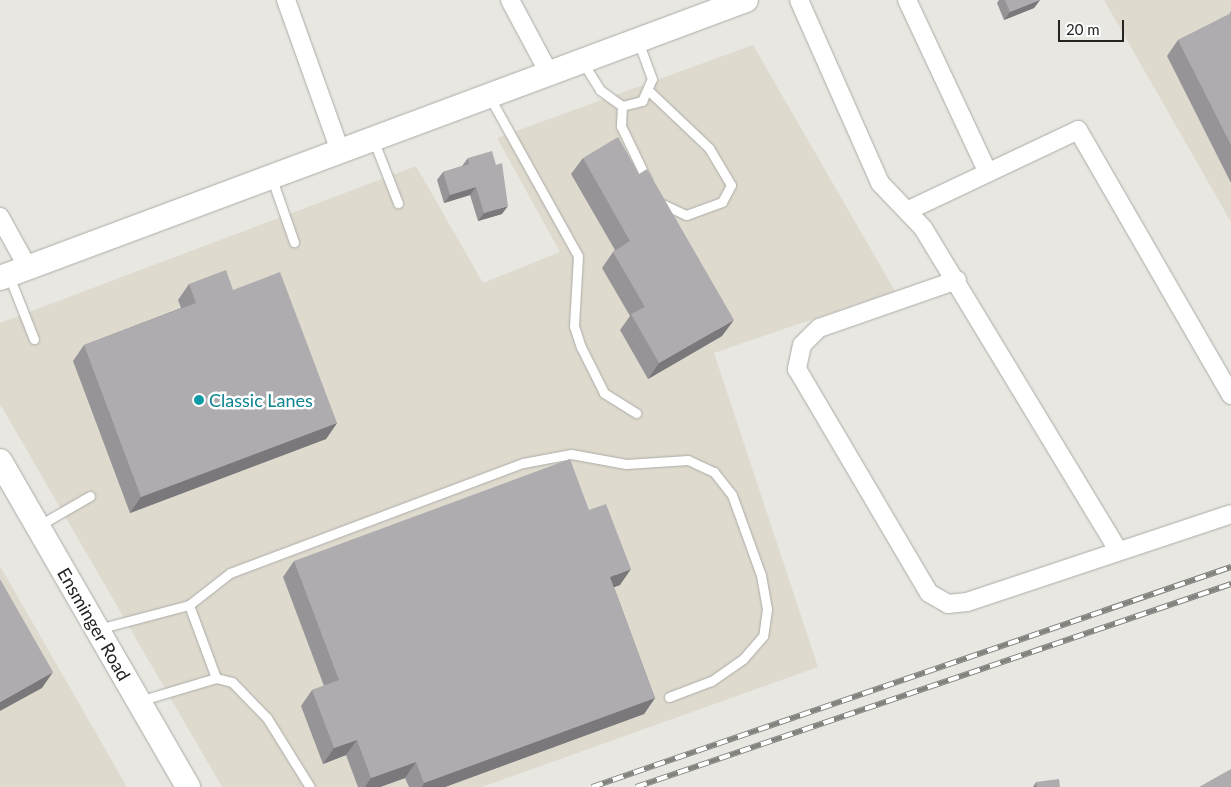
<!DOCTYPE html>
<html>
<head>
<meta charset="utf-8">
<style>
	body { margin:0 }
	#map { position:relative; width:1231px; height:787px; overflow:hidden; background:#e8e7e2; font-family:Lato,sans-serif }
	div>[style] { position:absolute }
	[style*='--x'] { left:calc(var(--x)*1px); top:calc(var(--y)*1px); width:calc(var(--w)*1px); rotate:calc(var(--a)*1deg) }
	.built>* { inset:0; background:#dedace }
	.roads { filter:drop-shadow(0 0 1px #acaba6) drop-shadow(0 0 1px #acaba6) }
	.lane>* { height:9px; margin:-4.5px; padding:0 4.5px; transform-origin:4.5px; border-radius:4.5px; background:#fff }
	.street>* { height:18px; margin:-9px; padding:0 9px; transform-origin:9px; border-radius:9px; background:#fff }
	.secondary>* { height:24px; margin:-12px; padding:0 12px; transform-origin:12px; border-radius:12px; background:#fff }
	.rail>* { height:5.5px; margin-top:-2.75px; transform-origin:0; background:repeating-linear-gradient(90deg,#fff 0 11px,#82827e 0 22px); box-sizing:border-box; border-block:1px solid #82827e }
	.wall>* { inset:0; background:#969497 }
	.shaded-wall>* { inset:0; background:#7a787b }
	.building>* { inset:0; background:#afacb0 }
	.dots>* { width:14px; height:14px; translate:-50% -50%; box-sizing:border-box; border:2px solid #fff; border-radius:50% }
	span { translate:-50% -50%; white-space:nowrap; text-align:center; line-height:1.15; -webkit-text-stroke:5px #fff; paint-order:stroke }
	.culture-label { font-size:18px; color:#0d838f }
	.left { translate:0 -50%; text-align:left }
	.street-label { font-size:18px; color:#242422 }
	.scale { position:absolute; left:1058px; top:20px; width:66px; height:22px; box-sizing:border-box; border:2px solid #242422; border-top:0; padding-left:6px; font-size:15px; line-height:18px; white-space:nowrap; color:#242422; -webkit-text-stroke:4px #fff; paint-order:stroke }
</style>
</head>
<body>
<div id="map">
	<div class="built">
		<i style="clip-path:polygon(1104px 0,1231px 0,1231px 222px)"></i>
		<i style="clip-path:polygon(753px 45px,895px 291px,714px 353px,818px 667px,482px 787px,222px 787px,0 404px,0 323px,416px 166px,483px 283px,560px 252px,497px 138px)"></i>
		<i style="clip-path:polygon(0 566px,127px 787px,0 787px)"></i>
	</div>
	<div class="roads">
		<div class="lane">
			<i style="--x:582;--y:61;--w:34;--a:58"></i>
			<i style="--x:600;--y:90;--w:27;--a:36"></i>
			<i style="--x:622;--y:106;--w:21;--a:-14"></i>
			<i style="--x:642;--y:101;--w:24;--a:-66"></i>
			<i style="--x:652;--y:79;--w:40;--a:-110.2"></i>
			<i style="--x:650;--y:92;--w:81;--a:43.5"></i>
			<i style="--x:709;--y:148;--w:43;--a:59.3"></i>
			<i style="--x:731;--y:185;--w:19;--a:118"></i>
			<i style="--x:722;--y:202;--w:38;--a:160"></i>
			<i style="--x:686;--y:215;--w:26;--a:-155"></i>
			<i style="--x:489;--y:96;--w:183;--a:60.9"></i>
			<i style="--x:578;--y:256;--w:70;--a:93.3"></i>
			<i style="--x:574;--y:326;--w:22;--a:72"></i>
			<i style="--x:581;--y:347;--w:51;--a:63.4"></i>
			<i style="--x:604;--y:393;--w:38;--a:32"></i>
			<i style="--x:622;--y:106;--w:20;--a:93"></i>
			<i style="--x:621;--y:126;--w:60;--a:64.3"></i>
			<i style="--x:373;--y:139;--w:69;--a:68.7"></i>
			<i style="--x:272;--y:179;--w:67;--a:70.8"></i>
			<i style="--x:9;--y:276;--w:68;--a:68.4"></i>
			<i style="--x:38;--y:526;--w:60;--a:-30"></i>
			<i style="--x:189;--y:605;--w:78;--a:69.7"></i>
			<i style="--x:98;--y:629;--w:94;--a:-14.8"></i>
			<i style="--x:189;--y:605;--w:52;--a:-38"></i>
			<i style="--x:230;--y:573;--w:313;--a:-20.6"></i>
			<i style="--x:523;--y:463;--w:49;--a:-10.6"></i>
			<i style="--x:571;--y:454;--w:56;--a:10.3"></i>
			<i style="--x:626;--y:464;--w:62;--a:-3.7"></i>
			<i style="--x:688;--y:460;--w:29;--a:25"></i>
			<i style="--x:714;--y:472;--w:29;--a:52"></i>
			<i style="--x:732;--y:495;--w:85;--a:70.1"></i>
			<i style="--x:761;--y:575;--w:35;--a:80"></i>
			<i style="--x:767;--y:609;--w:27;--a:98"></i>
			<i style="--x:763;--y:636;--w:30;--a:131"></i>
			<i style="--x:743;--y:659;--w:39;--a:145"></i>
			<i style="--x:711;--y:681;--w:45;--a:159.1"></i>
			<i style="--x:139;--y:701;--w:80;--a:-16.6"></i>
			<i style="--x:216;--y:678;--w:16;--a:14"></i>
			<i style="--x:232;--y:682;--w:50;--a:45.8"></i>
			<i style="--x:267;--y:718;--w:81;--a:58.1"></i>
		</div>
		<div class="street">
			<i style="--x:286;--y:0;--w:160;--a:70.3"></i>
			<i style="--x:510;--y:0;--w:83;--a:61.9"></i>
			<i style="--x:799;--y:0;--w:200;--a:66.1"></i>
			<i style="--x:880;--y:183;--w:62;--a:46.3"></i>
			<i style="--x:923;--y:228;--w:376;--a:58.8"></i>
			<i style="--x:907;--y:0;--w:189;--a:64.9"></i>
			<i style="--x:909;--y:210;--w:187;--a:-25.3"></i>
			<i style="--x:1078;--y:130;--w:306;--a:60"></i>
			<i style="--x:0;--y:217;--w:58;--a:61.2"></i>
			<i style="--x:957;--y:280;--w:146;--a:160.8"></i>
			<i style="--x:819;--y:328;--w:24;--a:135"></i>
			<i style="--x:802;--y:345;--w:25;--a:102"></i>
			<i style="--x:797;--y:369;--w:260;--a:59.5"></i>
			<i style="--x:929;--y:593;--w:22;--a:30"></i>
			<i style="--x:948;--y:604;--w:19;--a:-6"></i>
			<i style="--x:967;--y:602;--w:278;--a:-18.4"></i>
		</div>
		<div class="secondary">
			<i style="--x:0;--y:278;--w:796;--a:-20.44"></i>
			<i style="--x:0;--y:461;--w:376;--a:60"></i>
		</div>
	</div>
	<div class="rail">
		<i style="--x:592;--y:787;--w:676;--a:-19"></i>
		<i style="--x:636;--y:787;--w:629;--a:-18.84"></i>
	</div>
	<div class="wall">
		<i style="clip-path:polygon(999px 0,1040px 0,1034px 8px,1004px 20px,997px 3px)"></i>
		<i style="clip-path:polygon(1231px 11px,1231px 183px,1167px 56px,1178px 40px,1229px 15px)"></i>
		<i style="clip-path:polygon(468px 158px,502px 214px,478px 221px,470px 195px,444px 203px,437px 180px,443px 172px,462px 166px)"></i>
		<i style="clip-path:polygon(583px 158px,722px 336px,648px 379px,620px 330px,630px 316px,602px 268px,613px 252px,615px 250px,571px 174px)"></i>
		<i style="clip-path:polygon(189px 284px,233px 290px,337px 423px,326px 439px,130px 513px,73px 361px,84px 345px,181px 308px,178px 300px)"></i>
		<i style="clip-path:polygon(589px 510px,620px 585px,614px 587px,655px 698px,644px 714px,445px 787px,409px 787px,405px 778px,380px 787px,358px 787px,346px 755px,323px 764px,301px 706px,312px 690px,324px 686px,283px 577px,294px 561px)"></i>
		<i style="clip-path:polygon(1036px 782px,1060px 787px,1033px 787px)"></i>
	</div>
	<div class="shaded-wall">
		<i style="clip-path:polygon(1040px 0,1034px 8px,1004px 20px,1010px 12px)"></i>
		<i style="clip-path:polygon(476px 187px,470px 195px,444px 203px,450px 195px)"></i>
		<i style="clip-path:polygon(508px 206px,502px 214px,478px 221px,484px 213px)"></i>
		<i style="clip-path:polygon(734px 320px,722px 336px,648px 379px,659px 363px)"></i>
		<i style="clip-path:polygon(337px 423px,326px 439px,130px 513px,141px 497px)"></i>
		<i style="clip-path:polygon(631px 569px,620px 585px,599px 593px,610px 577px)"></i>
		<i style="clip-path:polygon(53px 672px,42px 688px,0 711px,0 702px)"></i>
		<i style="clip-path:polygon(655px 698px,644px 714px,445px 787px,422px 787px,424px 783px)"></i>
		<i style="clip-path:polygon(357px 740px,346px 755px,323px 764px,334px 748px)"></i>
		<i style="clip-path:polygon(416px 762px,405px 778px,380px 787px,365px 787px,371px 778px)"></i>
	</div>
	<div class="building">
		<i style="clip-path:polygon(1005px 0,1040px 0,1010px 12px)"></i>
		<i style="clip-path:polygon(1231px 13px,1231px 145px,1178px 40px)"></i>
		<i style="clip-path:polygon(618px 137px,639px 174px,647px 169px,734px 320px,659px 363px,631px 314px,645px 307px,613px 252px,630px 241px,583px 158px)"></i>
		<i style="clip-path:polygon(492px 151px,496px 165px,502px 163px,508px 206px,484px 213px,476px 187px,450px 195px,443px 172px,469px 164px,468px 158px)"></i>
		<i style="clip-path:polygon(226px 270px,233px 290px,280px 272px,337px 423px,141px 497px,84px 345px,196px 303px,189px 284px)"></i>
		<i style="clip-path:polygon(570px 459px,589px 510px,606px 504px,631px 569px,610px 577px,655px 698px,424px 783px,416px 762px,371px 778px,357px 740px,334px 748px,312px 690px,339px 680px,294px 561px)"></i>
		<i style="clip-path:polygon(0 579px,53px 672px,0 702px)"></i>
		<i style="clip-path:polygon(1231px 769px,1231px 787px,1199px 787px)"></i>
		<i style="clip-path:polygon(1059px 779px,1060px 787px,1037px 787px,1036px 782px)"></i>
	</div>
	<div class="dots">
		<i style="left:199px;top:400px;background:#0f9aa8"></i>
	</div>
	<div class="culture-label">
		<span class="left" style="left:209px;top:400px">Classic Lanes</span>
	</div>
	<div class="street-label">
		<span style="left:94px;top:624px;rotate:60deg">Ensminger Road</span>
	</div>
	<div class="scale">20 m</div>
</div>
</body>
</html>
